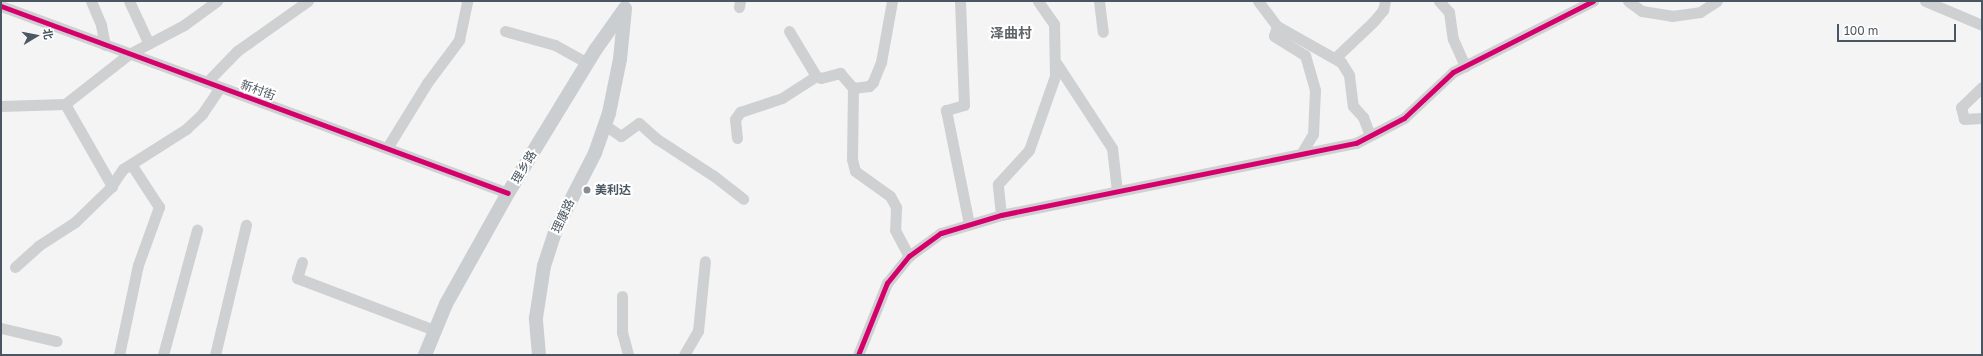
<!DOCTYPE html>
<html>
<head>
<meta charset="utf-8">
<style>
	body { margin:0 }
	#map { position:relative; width:1983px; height:356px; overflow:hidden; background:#f4f4f4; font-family:"Golos Text","Noto Sans SC",sans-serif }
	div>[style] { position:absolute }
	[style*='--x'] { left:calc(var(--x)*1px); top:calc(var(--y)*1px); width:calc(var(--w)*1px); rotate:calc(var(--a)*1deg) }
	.minor>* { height:11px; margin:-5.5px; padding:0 5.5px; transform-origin:5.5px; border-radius:5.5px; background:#ced0d2 }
	.major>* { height:14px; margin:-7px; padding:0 7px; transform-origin:7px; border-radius:7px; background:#caced1 }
	.cycleway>* { height:5px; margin:-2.5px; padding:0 2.5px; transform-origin:2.5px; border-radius:2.5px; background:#d6006c }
	.dots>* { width:11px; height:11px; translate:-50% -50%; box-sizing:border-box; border:2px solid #fff; border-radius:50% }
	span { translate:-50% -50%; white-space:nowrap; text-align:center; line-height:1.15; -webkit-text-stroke:4px #fff; paint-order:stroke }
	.street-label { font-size:12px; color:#4a5661 }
	.poi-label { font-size:12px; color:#4a5661; font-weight:700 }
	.left { translate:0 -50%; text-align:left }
	.quarter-label { font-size:14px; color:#5f6368; font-weight:700 }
	.frame { position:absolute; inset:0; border:2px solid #4a5661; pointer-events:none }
	.north { position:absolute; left:16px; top:16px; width:40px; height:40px; -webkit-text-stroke:3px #fff; paint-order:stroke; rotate:80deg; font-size:11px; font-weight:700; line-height:16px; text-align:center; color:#4a5661 }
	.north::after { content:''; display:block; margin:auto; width:14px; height:18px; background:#4a5661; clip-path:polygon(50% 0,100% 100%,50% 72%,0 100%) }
	.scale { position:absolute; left:1837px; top:24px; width:119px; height:18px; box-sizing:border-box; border:2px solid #4a5661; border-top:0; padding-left:5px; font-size:12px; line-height:14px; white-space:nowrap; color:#4a5661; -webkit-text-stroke:3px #fff; paint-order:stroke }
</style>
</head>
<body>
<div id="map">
	<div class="minor">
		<i style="--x:91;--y:1;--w:26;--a:67"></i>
		<i style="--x:101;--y:25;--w:20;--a:79"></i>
		<i style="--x:129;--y:1;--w:47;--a:65.1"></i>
		<i style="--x:892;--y:1;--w:62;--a:100.2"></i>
		<i style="--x:881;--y:62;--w:22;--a:112"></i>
		<i style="--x:873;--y:82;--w:6;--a:135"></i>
		<i style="--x:869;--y:86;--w:16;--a:173"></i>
		<i style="--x:853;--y:88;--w:71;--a:90.8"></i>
		<i style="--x:852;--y:159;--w:12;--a:76"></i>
		<i style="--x:855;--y:171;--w:43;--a:35.5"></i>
		<i style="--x:890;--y:196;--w:13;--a:61"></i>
		<i style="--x:896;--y:207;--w:23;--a:92"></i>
		<i style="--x:895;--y:230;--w:30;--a:62"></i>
		<i style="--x:960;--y:1;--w:104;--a:87.8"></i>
		<i style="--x:964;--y:105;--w:19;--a:164"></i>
		<i style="--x:946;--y:110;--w:116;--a:78.6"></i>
		<i style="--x:1099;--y:1;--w:31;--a:83"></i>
		<i style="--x:1258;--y:1;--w:31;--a:53"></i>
		<i style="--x:1277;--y:26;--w:73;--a:29.4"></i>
		<i style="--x:1341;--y:62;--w:15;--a:58"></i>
		<i style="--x:1349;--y:75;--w:31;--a:83"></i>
		<i style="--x:1353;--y:106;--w:15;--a:48"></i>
		<i style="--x:1363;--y:117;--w:19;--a:69"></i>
		<i style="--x:1439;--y:1;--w:15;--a:48"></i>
		<i style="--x:1449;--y:12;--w:27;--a:82"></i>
		<i style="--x:1453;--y:39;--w:30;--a:66"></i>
		<i style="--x:1628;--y:1;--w:17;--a:36"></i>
		<i style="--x:1642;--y:11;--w:30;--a:9"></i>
		<i style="--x:1672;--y:16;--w:28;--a:-8"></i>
		<i style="--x:1700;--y:12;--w:20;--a:-33"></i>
		<i style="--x:1925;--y:1;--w:62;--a:22.8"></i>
		<i style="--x:1;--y:6;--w:540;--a:20.25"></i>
		<i style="--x:739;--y:7;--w:6;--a:-81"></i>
		<i style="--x:1277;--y:26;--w:10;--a:107"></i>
		<i style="--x:1274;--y:36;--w:36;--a:32"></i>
		<i style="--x:1305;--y:55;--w:36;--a:74"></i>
		<i style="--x:1315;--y:90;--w:44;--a:92.6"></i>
		<i style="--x:1313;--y:134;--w:21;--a:121"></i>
		<i style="--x:505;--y:31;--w:52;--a:15.6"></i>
		<i style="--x:555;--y:45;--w:37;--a:29"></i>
		<i style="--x:789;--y:31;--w:52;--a:59"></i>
		<i style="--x:816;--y:76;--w:5;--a:22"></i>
		<i style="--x:821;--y:78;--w:20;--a:-15"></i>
		<i style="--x:840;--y:73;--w:20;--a:49"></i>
		<i style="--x:1335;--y:58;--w:52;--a:-43.5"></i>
		<i style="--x:1373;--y:22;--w:16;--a:-50"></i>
		<i style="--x:1383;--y:10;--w:9;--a:-77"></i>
		<i style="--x:1057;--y:64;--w:100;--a:56.8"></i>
		<i style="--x:1112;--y:148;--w:43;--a:83.4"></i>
		<i style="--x:207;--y:82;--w:43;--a:-45.9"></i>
		<i style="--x:237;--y:51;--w:87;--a:-35.2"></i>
		<i style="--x:1982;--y:87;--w:29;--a:136"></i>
		<i style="--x:1961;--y:107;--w:12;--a:76"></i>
		<i style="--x:1964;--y:119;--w:18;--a:-3"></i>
		<i style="--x:65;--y:104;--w:95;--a:60.2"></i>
		<i style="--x:1;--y:106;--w:64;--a:-1.8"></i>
		<i style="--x:65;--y:104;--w:81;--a:-38"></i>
		<i style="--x:129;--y:54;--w:62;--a:-27.8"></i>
		<i style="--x:184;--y:25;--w:41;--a:-36"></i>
		<i style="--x:605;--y:125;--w:19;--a:35"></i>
		<i style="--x:621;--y:136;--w:22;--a:-36"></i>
		<i style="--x:639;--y:123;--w:24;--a:42"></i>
		<i style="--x:657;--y:139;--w:68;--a:33"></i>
		<i style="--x:714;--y:176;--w:37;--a:38"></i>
		<i style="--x:737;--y:138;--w:19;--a:-96"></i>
		<i style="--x:735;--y:119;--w:9;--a:-54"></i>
		<i style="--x:740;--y:112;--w:44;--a:-18.4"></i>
		<i style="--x:782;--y:98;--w:40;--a:-32.9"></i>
		<i style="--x:387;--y:148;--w:76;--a:-58.4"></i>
		<i style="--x:427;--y:83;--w:54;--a:-53.3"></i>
		<i style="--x:459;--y:40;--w:40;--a:-78"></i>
		<i style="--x:1001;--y:215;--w:31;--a:-96"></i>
		<i style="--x:998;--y:184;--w:46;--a:-47.6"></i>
		<i style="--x:1029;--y:150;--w:78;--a:-70.6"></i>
		<i style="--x:1055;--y:76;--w:52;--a:-91.1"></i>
		<i style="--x:1054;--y:24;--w:28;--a:-125"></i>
		<i style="--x:302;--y:262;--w:17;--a:107"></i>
		<i style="--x:297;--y:278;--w:147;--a:20.8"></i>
		<i style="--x:15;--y:267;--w:31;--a:-42"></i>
		<i style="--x:38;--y:246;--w:44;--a:-33"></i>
		<i style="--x:75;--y:222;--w:49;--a:-44.2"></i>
		<i style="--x:110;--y:188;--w:23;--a:-56"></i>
		<i style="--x:123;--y:169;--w:75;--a:-32.4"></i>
		<i style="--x:186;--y:129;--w:22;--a:-43"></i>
		<i style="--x:202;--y:114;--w:32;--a:-56"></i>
		<i style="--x:622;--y:296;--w:36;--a:90"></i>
		<i style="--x:622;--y:332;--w:24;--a:75"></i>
		<i style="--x:1;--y:328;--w:57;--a:13.3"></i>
		<i style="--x:119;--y:355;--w:92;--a:-78.1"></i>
		<i style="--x:138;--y:265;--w:62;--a:-70.1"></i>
		<i style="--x:159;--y:207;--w:51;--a:-123.1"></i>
		<i style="--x:163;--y:355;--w:130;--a:-74.8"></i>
		<i style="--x:215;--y:355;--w:134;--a:-76.6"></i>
		<i style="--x:684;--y:355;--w:28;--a:-60"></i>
		<i style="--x:698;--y:331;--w:70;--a:-84.3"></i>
		<i style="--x:858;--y:355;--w:78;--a:-68.1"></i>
		<i style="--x:887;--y:283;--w:35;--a:-51"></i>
		<i style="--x:909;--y:256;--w:39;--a:-36"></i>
		<i style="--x:941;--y:233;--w:63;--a:-16.7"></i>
		<i style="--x:1001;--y:215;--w:362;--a:-11.5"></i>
		<i style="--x:1356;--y:143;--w:54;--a:-27.5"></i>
		<i style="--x:1404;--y:118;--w:67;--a:-43.2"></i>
		<i style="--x:1453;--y:72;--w:157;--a:-26.9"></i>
	</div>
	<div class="major">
		<i style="--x:425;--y:355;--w:55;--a:-67.6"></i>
		<i style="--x:446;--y:304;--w:127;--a:-60.8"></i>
		<i style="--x:508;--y:193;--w:169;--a:-58.6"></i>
		<i style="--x:596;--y:49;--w:50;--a:-54.7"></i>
		<i style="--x:539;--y:355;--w:37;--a:-95"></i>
		<i style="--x:536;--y:318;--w:53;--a:-81.3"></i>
		<i style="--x:544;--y:266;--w:39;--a:-72"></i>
		<i style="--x:556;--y:229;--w:85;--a:-62.8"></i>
		<i style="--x:595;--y:153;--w:42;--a:-70.7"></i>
		<i style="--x:609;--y:113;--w:55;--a:-78.5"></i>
		<i style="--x:620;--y:59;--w:50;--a:-84.3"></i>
	</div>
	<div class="cycleway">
		<i style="--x:1;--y:6;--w:540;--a:20.25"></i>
		<i style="--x:858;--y:355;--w:78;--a:-68.1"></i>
		<i style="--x:887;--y:283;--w:35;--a:-51"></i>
		<i style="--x:909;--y:256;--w:39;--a:-36"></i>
		<i style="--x:941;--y:233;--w:63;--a:-16.7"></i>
		<i style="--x:1001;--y:215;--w:362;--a:-11.5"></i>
		<i style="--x:1356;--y:143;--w:54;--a:-27.5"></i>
		<i style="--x:1404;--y:118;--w:67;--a:-43.2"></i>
		<i style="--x:1453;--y:72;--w:157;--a:-26.9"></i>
	</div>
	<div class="dots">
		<i style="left:587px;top:190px;background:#868d94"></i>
	</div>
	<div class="street-label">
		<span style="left:258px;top:90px;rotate:20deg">新村街</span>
		<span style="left:524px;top:167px;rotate:-59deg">理乡路</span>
		<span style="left:563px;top:216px;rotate:-65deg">理康路</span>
	</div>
	<div class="poi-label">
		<span class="left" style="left:595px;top:190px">美利达</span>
	</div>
	<div class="quarter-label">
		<span style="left:1011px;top:33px">泽曲村</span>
	</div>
	<div class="frame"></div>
	<div class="north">北</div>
	<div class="scale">100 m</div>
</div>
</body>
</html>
